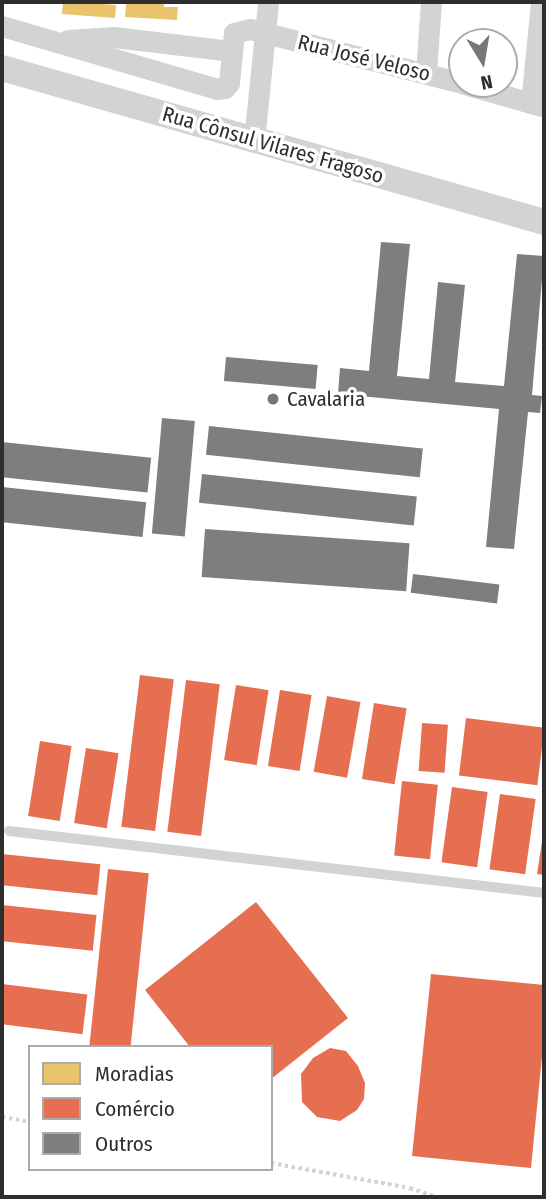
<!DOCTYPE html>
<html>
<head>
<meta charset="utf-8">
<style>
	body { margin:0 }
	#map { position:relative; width:546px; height:1199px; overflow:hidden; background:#fff; font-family:"Fira Sans Condensed",sans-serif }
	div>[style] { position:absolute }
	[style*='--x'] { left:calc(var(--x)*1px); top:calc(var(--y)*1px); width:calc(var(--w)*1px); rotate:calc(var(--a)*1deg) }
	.homes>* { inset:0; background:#e9c46a }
	.shops>* { inset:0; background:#e76f51; transform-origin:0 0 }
	.building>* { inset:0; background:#7e7e7e; transform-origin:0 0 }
	.path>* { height:3.5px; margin-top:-1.75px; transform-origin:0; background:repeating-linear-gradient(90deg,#d3d3d3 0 3.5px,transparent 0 7px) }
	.service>* { height:10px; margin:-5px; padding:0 5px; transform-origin:5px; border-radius:5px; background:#d3d3d3 }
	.minor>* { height:21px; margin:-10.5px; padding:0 10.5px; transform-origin:10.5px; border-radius:10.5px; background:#d3d3d3 }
	.tertiary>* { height:26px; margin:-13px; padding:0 13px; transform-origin:13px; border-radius:13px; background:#d3d3d3 }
	.dots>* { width:19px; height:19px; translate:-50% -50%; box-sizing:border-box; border:4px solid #fff; border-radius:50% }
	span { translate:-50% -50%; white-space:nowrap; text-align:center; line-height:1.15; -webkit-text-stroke:7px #fff; paint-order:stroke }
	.street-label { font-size:21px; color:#2e2e2e }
	.poi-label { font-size:21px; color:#2e2e2e }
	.left { translate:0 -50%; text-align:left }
	.frame { position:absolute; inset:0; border:4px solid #2e2e2e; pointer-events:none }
	.legend { position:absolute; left:28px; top:1045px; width:245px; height:126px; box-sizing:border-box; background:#fff; border:2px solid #ababab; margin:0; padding:9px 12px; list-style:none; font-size:21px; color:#2e2e2e }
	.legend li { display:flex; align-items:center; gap:14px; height:35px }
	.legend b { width:35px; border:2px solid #ababab }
	.north { position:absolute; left:448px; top:28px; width:70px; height:70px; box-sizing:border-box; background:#fff; border:2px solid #ababab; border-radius:50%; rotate:169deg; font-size:19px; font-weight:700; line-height:28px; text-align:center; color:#2e2e2e }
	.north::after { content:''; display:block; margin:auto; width:24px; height:32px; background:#777; clip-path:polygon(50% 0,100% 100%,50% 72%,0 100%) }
</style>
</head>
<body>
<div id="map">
	<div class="homes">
		<i style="clip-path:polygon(63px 2px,102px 2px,102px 4px,116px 5px,115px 18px,62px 14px)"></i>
		<i style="clip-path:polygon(139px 2px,164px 2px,164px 7px,178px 7px,177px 20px,125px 17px,126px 4px,139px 4px)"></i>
	</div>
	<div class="shops">
		<i style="left:140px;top:675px;width:34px;height:153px;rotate:7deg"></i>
		<i style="left:186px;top:680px;width:34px;height:153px;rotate:7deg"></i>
		<i style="left:236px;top:685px;width:33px;height:76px;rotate:9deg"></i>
		<i style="left:280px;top:690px;width:32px;height:77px;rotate:9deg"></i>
		<i style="left:327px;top:696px;width:34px;height:77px;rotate:10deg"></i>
		<i style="left:374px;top:703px;width:33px;height:77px;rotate:9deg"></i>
		<i style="left:466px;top:718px;width:79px;height:58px;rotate:7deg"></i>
		<i style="left:422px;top:723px;width:26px;height:48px;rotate:4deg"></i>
		<i style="left:40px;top:741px;width:32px;height:76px;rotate:9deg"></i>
		<i style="left:86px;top:748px;width:33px;height:76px;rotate:9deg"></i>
		<i style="left:402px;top:781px;width:36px;height:75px;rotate:6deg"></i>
		<i style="left:452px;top:787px;width:36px;height:76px;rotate:8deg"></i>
		<i style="left:500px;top:794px;width:36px;height:76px;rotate:8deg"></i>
		<i style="clip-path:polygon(543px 835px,544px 835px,544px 875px,537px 874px)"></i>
		<i style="left:2px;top:854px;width:99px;height:31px;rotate:6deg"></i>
		<i style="left:108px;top:869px;width:41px;height:179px;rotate:6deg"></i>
		<i style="clip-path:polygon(256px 902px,348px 1018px,271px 1079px,271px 1047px,190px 1047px,145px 990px)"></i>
		<i style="left:2px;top:905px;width:95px;height:36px;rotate:6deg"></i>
		<i style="clip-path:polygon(431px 974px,544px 985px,544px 1036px,531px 1168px,412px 1156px)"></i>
		<i style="left:2px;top:984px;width:86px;height:40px;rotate:7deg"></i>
		<i style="clip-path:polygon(330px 1048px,346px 1051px,358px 1066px,365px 1083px,364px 1099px,357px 1110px,340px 1121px,317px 1117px,302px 1102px,301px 1074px,313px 1058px)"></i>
	</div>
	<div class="building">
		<i style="clip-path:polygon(381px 242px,410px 244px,397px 376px,429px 379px,438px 282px,465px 285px,455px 382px,504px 386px,517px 254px,544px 256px,532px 395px,542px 396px,540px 413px,528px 412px,514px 549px,486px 547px,499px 409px,338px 394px,340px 368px,369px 371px)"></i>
		<i style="left:226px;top:357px;width:92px;height:24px;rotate:5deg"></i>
		<i style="left:162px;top:418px;width:33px;height:116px;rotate:5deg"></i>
		<i style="left:209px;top:426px;width:215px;height:29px;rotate:6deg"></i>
		<i style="left:2px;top:442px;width:150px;height:35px;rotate:6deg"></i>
		<i style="left:202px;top:474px;width:216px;height:29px;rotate:6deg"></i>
		<i style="left:2px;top:487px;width:145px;height:35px;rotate:6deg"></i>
		<i style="left:205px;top:529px;width:205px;height:48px;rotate:4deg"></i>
		<i style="left:413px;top:574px;width:87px;height:19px;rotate:7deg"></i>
	</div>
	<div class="path">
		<i style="--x:2;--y:1117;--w:28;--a:10"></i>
		<i style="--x:271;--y:1163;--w:141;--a:10.2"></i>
		<i style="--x:410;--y:1188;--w:28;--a:19"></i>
	</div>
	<div class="service">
		<i style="--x:9;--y:831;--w:539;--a:6.61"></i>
	</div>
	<div class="minor">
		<i style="--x:2;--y:26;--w:224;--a:16.3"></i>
		<i style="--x:217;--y:89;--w:8;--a:-7"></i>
		<i style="--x:225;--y:88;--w:6;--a:-51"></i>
		<i style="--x:229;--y:83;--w:50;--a:-84.3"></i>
		<i style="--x:234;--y:33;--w:16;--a:-14"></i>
		<i style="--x:250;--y:29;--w:219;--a:14.3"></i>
		<i style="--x:68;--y:40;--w:46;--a:-3.7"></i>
		<i style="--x:114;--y:37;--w:119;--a:6.8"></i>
		<i style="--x:426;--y:73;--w:71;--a:-86"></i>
		<i style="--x:464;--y:84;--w:81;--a:15.8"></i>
		<i style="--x:531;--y:103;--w:101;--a:-84.3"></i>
		<i style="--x:254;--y:141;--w:140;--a:-84.2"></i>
	</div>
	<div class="tertiary">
		<i style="--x:2;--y:68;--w:563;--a:15.86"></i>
	</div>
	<div class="dots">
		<i style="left:273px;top:399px;background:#777"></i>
	</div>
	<div class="street-label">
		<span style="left:364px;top:58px;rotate:14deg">Rua José Veloso</span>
		<span style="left:273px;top:145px;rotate:16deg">Rua Cônsul Vilares Fragoso</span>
	</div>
	<div class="poi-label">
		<span class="left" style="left:287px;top:399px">Cavalaria</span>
	</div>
	<div class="frame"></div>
	<ul class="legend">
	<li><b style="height:19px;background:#e9c46a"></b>Moradias</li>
	<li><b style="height:19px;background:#e76f51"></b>Comércio</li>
	<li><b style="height:19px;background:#7e7e7e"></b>Outros</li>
	</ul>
	<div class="north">N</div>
</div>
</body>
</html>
